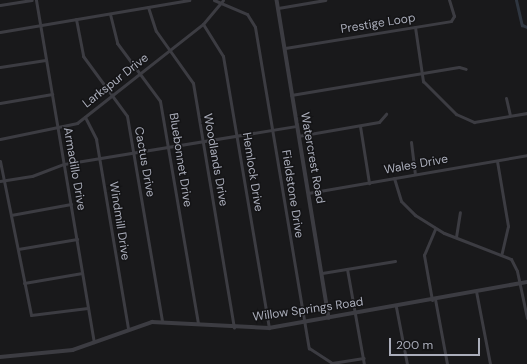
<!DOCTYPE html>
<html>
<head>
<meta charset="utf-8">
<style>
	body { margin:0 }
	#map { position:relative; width:527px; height:364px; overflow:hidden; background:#19191b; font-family:"DM Sans",sans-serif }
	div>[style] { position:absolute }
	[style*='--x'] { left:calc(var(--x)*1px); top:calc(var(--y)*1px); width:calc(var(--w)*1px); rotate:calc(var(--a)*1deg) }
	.canal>* { height:3px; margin:-1.5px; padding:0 1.5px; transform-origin:1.5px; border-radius:1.5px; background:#2f3640 }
	.minor>* { height:3px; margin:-1.5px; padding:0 1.5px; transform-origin:1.5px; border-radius:1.5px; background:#3c3c42 }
	.tertiary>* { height:3.5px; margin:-1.75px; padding:0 1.75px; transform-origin:1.75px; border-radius:1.75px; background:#3c3c42 }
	span { translate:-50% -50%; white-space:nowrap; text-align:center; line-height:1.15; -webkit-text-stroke:3px #141416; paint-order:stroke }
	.street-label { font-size:12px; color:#abaebb }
	.scale { position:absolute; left:389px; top:338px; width:91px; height:18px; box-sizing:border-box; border:2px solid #abaebb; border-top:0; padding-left:5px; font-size:12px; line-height:14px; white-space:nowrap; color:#abaebb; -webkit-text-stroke:3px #141416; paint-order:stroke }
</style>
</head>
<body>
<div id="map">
	<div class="canal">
		<i style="--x:516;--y:0;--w:26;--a:77"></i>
		<i style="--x:522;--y:25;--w:5;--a:22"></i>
	</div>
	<div class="minor">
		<i style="--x:36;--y:0;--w:347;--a:80.4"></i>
		<i style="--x:214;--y:0;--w:36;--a:23"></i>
		<i style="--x:247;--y:14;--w:15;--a:58"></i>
		<i style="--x:255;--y:27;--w:326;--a:80.5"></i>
		<i style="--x:309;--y:348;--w:27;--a:33"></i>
		<i style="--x:332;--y:363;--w:32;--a:-9"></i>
		<i style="--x:0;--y:5;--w:32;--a:-9"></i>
		<i style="--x:148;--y:7;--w:25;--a:72"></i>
		<i style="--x:156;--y:31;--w:64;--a:54.6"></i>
		<i style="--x:193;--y:83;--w:248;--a:80.5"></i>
		<i style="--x:278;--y:8;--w:48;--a:-9.7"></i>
		<i style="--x:110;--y:14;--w:30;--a:76"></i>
		<i style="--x:117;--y:43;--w:72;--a:53.4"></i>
		<i style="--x:160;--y:101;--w:226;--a:80.3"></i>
		<i style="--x:76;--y:19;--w:38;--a:79"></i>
		<i style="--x:83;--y:56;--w:74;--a:53.7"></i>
		<i style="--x:127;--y:116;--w:208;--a:80.3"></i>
		<i style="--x:203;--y:24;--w:38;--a:58"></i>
		<i style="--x:223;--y:56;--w:276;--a:80.4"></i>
		<i style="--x:415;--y:27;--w:55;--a:81.6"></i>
		<i style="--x:423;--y:81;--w:47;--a:45"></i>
		<i style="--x:456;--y:114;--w:20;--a:24"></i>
		<i style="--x:474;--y:122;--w:54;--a:-9.6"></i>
		<i style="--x:0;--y:32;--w:192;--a:-9.6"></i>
		<i style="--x:285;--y:48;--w:168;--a:-9.2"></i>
		<i style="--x:451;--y:21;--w:6;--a:-59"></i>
		<i style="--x:454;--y:16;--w:17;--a:-107"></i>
		<i style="--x:0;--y:67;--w:46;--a:-8.8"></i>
		<i style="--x:291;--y:95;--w:170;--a:-9.5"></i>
		<i style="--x:459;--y:67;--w:7;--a:16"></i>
		<i style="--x:506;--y:98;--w:18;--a:77"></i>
		<i style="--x:0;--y:103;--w:53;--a:-9.8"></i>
		<i style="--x:85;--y:117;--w:25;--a:63"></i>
		<i style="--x:96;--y:139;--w:193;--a:80.4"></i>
		<i style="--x:360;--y:126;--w:58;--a:81"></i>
		<i style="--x:298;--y:136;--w:82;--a:-9.8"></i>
		<i style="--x:379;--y:122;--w:11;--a:-49"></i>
		<i style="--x:0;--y:139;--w:79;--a:-11.7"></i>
		<i style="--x:77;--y:123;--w:160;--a:-38.2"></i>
		<i style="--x:203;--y:24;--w:31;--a:-50"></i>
		<i style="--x:411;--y:142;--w:32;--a:83"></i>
		<i style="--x:0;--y:161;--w:157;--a:78.6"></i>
		<i style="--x:31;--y:315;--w:57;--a:-7"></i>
		<i style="--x:497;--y:161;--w:66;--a:80.4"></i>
		<i style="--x:508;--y:226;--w:28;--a:103"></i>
		<i style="--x:394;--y:178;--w:24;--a:73"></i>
		<i style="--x:401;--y:201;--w:20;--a:45"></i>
		<i style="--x:415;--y:215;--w:34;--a:32"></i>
		<i style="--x:444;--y:233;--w:72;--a:21.2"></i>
		<i style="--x:511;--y:259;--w:13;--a:63"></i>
		<i style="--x:517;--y:271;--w:48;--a:78"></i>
		<i style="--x:0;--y:181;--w:32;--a:-9"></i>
		<i style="--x:32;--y:176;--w:34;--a:-21"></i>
		<i style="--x:64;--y:164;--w:236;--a:-9.3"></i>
		<i style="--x:308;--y:193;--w:222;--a:-9.8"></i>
		<i style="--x:11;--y:215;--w:61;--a:-10.4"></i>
		<i style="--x:456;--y:237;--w:25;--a:-81"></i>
		<i style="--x:18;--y:249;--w:60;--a:-9.6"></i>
		<i style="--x:347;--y:269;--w:97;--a:79.9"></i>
		<i style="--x:322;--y:273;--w:74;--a:-9.3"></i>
		<i style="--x:24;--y:283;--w:59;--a:-9.8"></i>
		<i style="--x:476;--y:291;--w:74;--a:79.1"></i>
		<i style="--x:435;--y:299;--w:66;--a:79.5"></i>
		<i style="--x:432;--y:300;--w:46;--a:-100.1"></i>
		<i style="--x:424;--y:255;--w:28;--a:-67"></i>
		<i style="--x:396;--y:307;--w:58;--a:79.1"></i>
	</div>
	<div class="tertiary">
		<i style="--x:277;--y:0;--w:322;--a:80.7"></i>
		<i style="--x:0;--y:357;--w:73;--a:-5.5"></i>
		<i style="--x:73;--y:350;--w:84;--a:-19.5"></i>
		<i style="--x:152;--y:322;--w:117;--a:2.9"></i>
		<i style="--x:269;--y:328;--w:262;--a:-10.1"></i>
	</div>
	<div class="street-label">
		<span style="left:378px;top:24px;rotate:-9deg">Prestige Loop</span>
		<span style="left:116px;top:81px;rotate:-38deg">Larkspur Drive</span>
		<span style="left:312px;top:158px;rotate:80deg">Watercrest Road</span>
		<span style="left:180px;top:160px;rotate:81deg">Bluebonnet Drive</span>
		<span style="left:215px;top:160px;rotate:80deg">Woodlands Drive</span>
		<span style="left:144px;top:162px;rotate:80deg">Cactus Drive</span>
		<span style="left:416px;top:165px;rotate:-10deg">Wales Drive</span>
		<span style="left:74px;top:169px;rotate:80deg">Armadillo Drive</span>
		<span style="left:252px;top:172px;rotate:81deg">Hemlock Drive</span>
		<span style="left:292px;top:194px;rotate:81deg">Fieldstone Drive</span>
		<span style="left:119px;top:221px;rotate:81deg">Windmill Drive</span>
		<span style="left:308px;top:310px;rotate:-8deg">Willow Springs Road</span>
	</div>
	<div class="scale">200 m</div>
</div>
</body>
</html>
